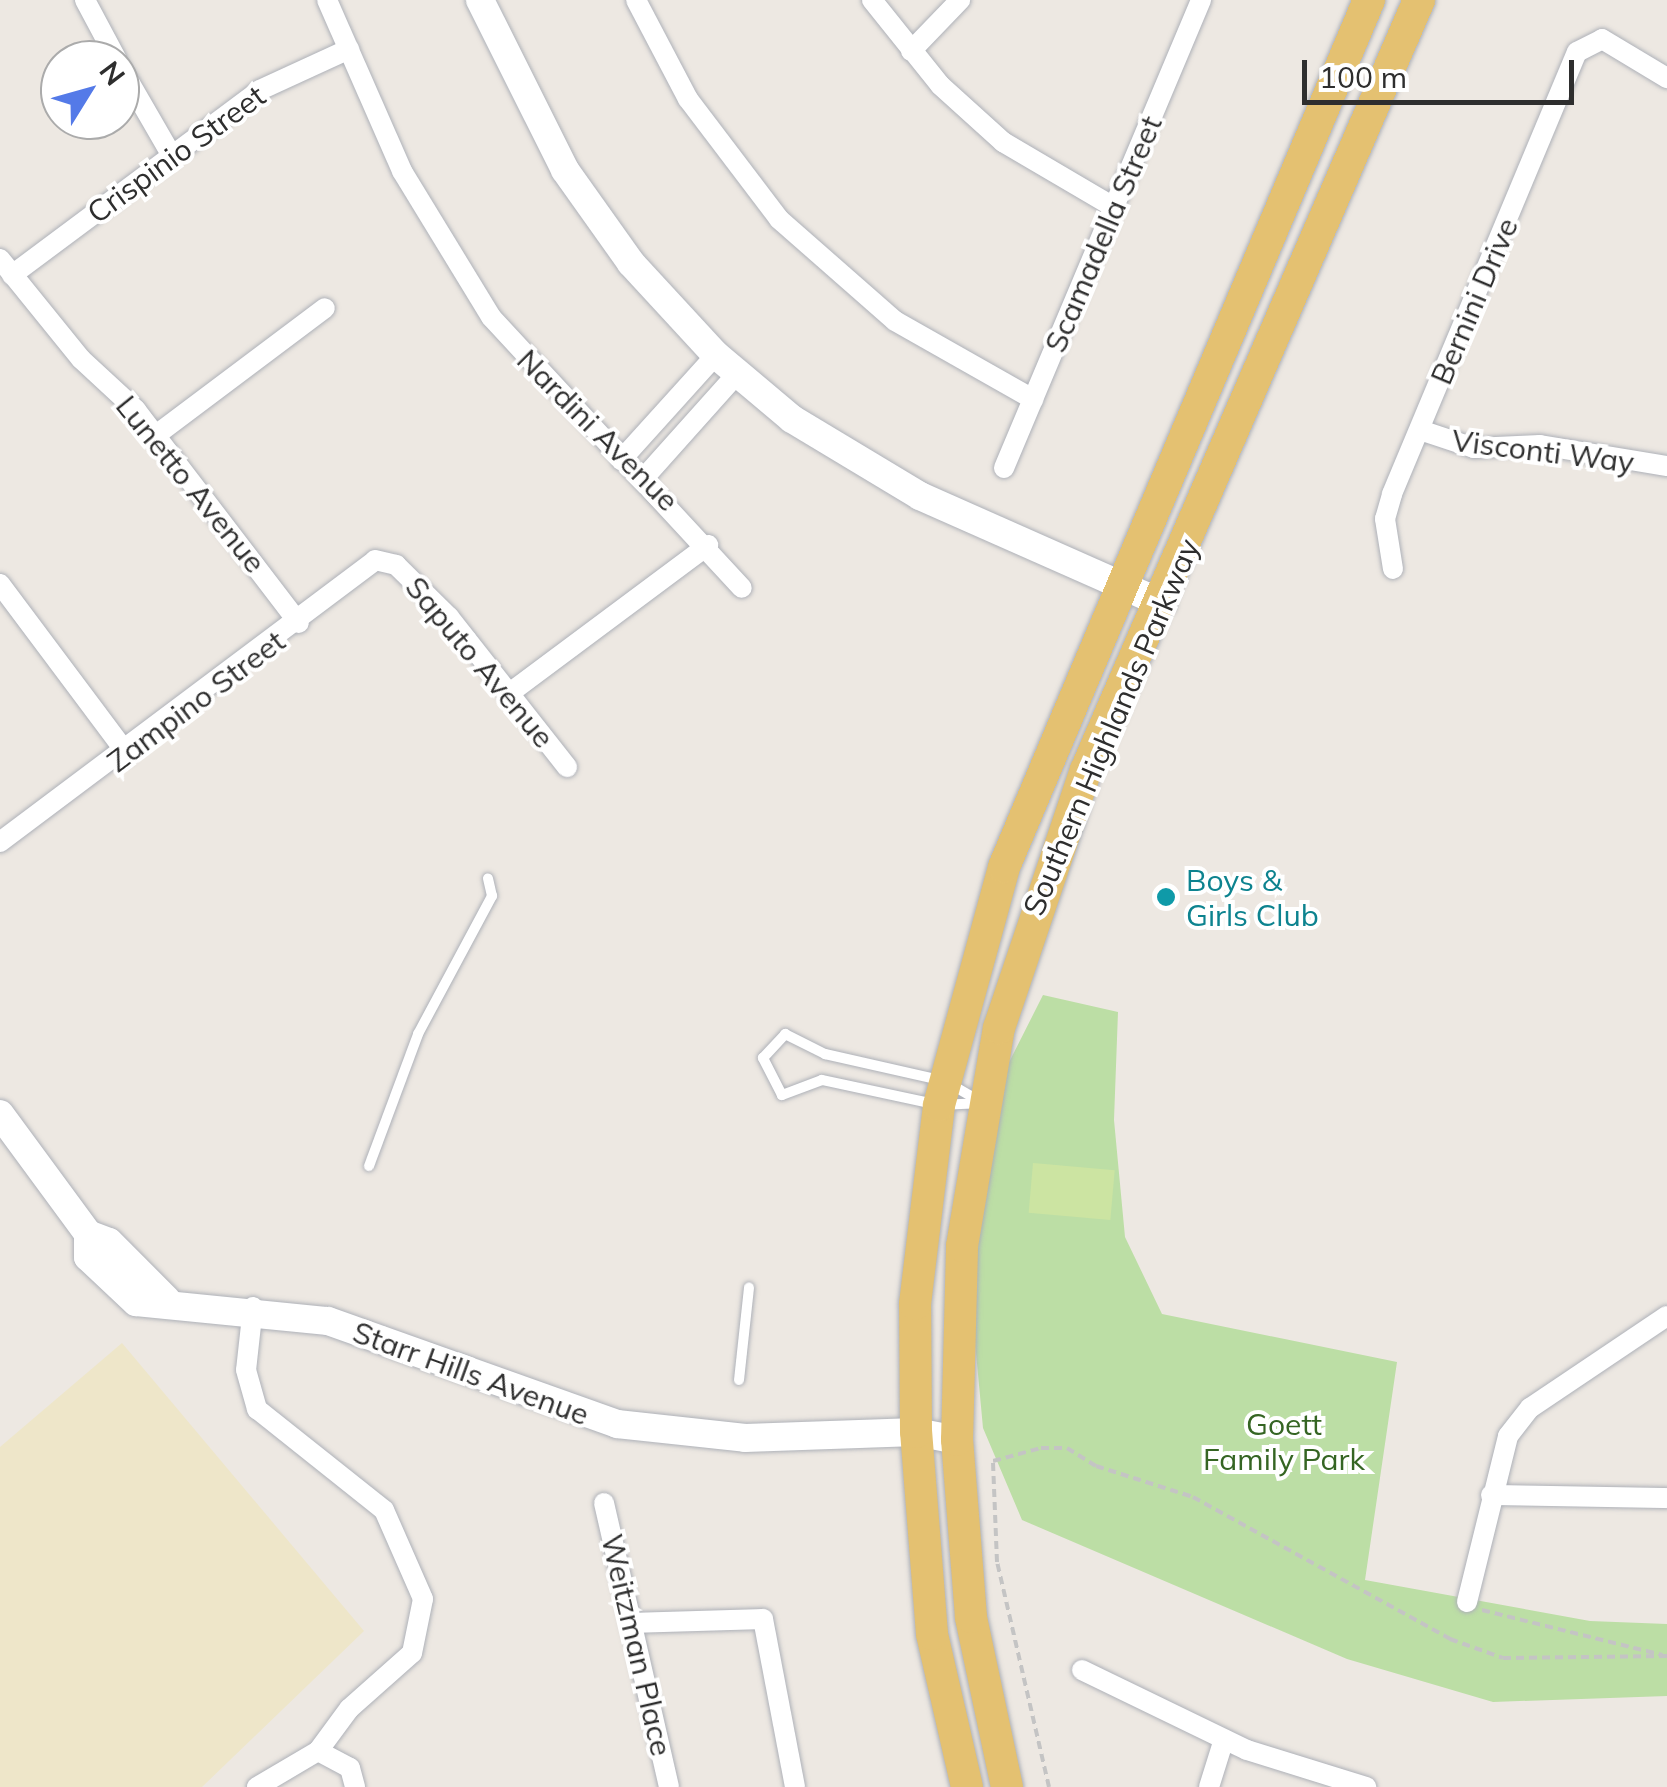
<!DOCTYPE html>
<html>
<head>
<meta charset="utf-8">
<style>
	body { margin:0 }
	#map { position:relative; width:1667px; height:1787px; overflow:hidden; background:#ede8e2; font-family:Mulish,sans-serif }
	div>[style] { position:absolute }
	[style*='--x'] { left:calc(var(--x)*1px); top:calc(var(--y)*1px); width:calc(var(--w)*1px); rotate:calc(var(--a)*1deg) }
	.green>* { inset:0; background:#bcdea5 }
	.sand>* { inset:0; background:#eee6c9 }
	.pitch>* { inset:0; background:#cce4a2; transform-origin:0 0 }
	.path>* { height:4px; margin-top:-2px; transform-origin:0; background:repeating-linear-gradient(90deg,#c4c4c4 0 8px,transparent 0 13px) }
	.roads { filter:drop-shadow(0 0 2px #aeb1b8) drop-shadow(0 0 2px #aeb1b8) }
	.lane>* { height:10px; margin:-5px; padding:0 5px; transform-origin:5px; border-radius:5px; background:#fff }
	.street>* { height:20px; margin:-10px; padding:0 10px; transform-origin:10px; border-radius:10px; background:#fff }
	.secondary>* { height:28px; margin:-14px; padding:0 14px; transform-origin:14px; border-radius:14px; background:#fff }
	.primary>* { height:32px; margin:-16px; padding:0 16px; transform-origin:16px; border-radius:16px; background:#e4c171 }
	.dots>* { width:28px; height:28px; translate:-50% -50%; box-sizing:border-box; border:5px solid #fff; border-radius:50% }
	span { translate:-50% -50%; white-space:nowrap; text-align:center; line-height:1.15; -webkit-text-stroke:8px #fff; paint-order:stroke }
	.street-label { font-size:30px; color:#2e2e2e }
	.culture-label { font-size:30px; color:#0d838f }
	.left { translate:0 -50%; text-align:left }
	.park-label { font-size:30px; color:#356523 }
	.north { position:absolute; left:40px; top:40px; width:100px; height:100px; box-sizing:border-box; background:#fff; border:2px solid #ababab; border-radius:50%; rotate:53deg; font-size:28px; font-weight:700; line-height:40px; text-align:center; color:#2e2e2e }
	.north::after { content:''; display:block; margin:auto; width:35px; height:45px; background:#547ae8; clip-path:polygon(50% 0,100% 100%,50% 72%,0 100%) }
	.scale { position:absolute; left:1302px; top:60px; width:272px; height:45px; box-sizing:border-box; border:5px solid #2e2e2e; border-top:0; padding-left:12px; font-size:30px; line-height:35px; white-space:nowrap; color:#2e2e2e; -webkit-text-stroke:8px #fff; paint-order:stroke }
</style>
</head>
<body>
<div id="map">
	<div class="green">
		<i style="clip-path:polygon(1043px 995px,1118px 1012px,1114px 1120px,1125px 1237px,1162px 1314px,1397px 1362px,1365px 1580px,1590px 1621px,1667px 1624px,1667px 1696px,1493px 1702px,1347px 1659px,1022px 1520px,983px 1428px,966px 1245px,987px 1106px)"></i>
	</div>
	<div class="sand">
		<i style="clip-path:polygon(122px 1343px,364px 1631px,202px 1787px,0 1787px,0 1447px)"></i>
	</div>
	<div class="pitch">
		<i style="left:1033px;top:1163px;width:82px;height:50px;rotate:5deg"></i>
	</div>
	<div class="path">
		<i style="--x:1482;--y:1610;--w:186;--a:14"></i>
		<i style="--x:1049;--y:1787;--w:231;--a:-103"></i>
		<i style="--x:997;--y:1562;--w:101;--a:-92.3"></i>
		<i style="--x:993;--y:1461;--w:50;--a:-15.2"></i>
		<i style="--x:1041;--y:1448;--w:26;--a:0"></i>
		<i style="--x:1067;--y:1448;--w:34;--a:32"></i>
		<i style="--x:1096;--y:1466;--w:102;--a:17.7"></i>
		<i style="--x:1193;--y:1497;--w:294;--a:28.9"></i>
		<i style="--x:1450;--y:1639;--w:56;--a:19.7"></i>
		<i style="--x:1503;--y:1658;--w:164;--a:-0.7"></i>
	</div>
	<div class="roads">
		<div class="lane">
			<i style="--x:785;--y:1034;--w:45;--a:26.6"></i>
			<i style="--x:825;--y:1054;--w:123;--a:12.7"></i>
			<i style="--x:945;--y:1081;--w:44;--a:30.1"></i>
			<i style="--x:983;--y:1103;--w:44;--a:177.4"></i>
			<i style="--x:939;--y:1105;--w:120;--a:-167.9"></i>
			<i style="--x:822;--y:1080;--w:43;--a:159.4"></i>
			<i style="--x:782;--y:1095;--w:42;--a:-117.2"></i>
			<i style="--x:763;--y:1058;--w:33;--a:-47"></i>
			<i style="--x:369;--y:1166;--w:141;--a:-69.6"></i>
			<i style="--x:418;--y:1034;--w:157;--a:-61.8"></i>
			<i style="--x:492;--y:896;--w:18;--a:-103"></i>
			<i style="--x:739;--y:1380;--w:93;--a:-83.8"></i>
		</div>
		<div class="street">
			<i style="--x:85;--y:0;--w:68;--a:61.9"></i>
			<i style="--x:327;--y:0;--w:187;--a:66.3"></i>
			<i style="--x:402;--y:171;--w:171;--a:58.6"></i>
			<i style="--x:491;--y:317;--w:369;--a:47.2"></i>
			<i style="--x:636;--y:0;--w:112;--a:62.3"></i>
			<i style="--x:688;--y:99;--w:151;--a:52.8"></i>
			<i style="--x:779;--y:219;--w:154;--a:41.3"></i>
			<i style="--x:895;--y:321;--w:159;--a:29.5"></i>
			<i style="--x:872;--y:0;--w:109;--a:51.3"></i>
			<i style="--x:940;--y:85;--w:85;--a:42.1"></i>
			<i style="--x:1003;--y:142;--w:129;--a:30.4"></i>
			<i style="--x:911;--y:51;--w:71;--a:-46.1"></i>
			<i style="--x:120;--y:66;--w:104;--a:60"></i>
			<i style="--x:0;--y:259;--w:129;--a:51"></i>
			<i style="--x:81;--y:359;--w:75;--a:42.8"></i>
			<i style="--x:136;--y:410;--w:268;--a:52.6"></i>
			<i style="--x:12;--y:275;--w:309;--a:-36.7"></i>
			<i style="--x:260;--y:90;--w:98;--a:-24.7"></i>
			<i style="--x:1420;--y:430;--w:57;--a:18.4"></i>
			<i style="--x:1474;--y:448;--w:66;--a:-2.6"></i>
			<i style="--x:1540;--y:445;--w:129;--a:9.4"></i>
			<i style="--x:156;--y:435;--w:211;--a:-36.9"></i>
			<i style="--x:621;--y:460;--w:142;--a:-47.9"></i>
			<i style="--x:1004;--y:468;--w:508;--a:-67.17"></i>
			<i style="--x:643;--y:479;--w:141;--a:-48.2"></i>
			<i style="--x:1393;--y:569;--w:51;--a:-99.1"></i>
			<i style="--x:1385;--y:519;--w:26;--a:-74"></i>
			<i style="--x:1392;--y:494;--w:479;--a:-67.3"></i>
			<i style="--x:1577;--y:52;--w:28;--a:-27"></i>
			<i style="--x:1602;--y:39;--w:76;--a:31"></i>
			<i style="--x:0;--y:584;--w:212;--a:53.2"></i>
			<i style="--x:511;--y:692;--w:246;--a:-36.7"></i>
			<i style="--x:0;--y:842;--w:469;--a:-36.9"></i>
			<i style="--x:375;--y:560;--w:22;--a:13"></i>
			<i style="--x:396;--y:565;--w:74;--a:44.5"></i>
			<i style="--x:449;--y:617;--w:191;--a:51.8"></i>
			<i style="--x:253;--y:1307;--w:63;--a:96.3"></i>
			<i style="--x:246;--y:1370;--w:41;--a:74.2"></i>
			<i style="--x:257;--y:1409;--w:162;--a:38.5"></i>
			<i style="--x:384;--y:1510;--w:97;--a:66.3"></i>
			<i style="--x:423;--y:1599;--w:55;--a:101.5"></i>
			<i style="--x:412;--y:1653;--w:84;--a:138.4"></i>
			<i style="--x:349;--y:1709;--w:52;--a:126.4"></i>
			<i style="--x:318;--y:1751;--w:71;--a:149.5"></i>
			<i style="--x:1491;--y:1495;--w:176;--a:1"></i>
			<i style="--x:604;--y:1503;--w:291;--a:77.1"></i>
			<i style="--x:1467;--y:1602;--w:171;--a:-76.1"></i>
			<i style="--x:1508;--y:1436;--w:36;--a:-52"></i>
			<i style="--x:1530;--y:1408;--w:165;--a:-33.9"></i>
			<i style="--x:631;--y:1623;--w:132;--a:-1.7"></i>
			<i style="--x:763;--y:1619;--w:171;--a:79.2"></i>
			<i style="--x:1082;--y:1670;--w:183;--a:25.9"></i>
			<i style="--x:1247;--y:1750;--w:125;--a:17.3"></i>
			<i style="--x:318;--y:1751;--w:36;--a:28"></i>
			<i style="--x:350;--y:1768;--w:20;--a:75"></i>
			<i style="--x:1209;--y:1787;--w:50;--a:-72.6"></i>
		</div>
		<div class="secondary">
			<i style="--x:480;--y:0;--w:190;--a:63.4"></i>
			<i style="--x:565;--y:170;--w:114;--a:54.6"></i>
			<i style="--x:631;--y:263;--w:125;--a:47.3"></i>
			<i style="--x:716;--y:355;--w:99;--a:40.1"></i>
			<i style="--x:792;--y:419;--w:149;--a:31"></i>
			<i style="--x:920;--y:496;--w:265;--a:23.9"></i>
			<i style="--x:0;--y:1114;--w:149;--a:53.7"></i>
			<i style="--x:88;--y:1234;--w:22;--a:21"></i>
			<i style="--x:109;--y:1242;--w:81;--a:45"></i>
			<i style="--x:88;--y:1234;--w:23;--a:90"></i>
			<i style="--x:88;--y:1257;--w:66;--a:43.2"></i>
			<i style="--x:136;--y:1302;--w:193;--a:5.7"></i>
			<i style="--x:328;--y:1321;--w:307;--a:19.6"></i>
			<i style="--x:617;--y:1424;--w:129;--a:6.2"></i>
			<i style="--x:745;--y:1438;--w:171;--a:-2"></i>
			<i style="--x:916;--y:1432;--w:42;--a:11"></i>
		</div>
		<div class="primary">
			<i style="--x:967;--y:1787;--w:157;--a:-102.9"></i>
			<i style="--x:932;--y:1634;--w:203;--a:-94.5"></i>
			<i style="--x:916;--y:1432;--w:128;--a:-90.4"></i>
			<i style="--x:915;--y:1304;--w:200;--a:-83.1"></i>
			<i style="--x:939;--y:1105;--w:247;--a:-74.7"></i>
			<i style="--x:1004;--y:867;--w:941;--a:-67.17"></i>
			<i style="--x:1007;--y:1787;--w:174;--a:-102"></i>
			<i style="--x:971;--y:1617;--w:178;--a:-94.5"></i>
			<i style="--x:957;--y:1440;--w:194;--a:-88.5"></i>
			<i style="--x:962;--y:1246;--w:221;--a:-80.4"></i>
			<i style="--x:999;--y:1028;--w:272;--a:-71.4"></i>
			<i style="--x:1086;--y:770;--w:839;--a:-66.61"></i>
		</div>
	</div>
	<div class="dots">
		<i style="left:1166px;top:897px;background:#0f9aa8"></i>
	</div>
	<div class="street-label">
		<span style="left:176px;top:154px;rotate:-36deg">Crispinio Street</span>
		<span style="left:1103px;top:234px;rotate:-67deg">Scamadella Street</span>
		<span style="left:1474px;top:301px;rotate:-67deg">Bernini Drive</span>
		<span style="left:598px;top:430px;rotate:45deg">Nardini Avenue</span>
		<span style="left:1543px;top:451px;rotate:7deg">Visconti Way</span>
		<span style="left:191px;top:484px;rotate:51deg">Lunetto Avenue</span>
		<span style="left:480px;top:662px;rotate:50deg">Saputo Avenue</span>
		<span style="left:196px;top:701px;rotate:-37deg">Zampino Street</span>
		<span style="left:1111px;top:727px;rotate:-67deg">Southern Highlands Parkway</span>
		<span style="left:471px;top:1373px;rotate:20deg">Starr Hills Avenue</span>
		<span style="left:637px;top:1645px;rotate:77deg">Weitzman Place</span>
	</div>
	<div class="culture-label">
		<span class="left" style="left:1186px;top:897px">Boys &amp;<br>Girls Club</span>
	</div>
	<div class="park-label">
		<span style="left:1284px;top:1441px">Goett<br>Family Park</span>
	</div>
	<div class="north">N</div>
	<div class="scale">100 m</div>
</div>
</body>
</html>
